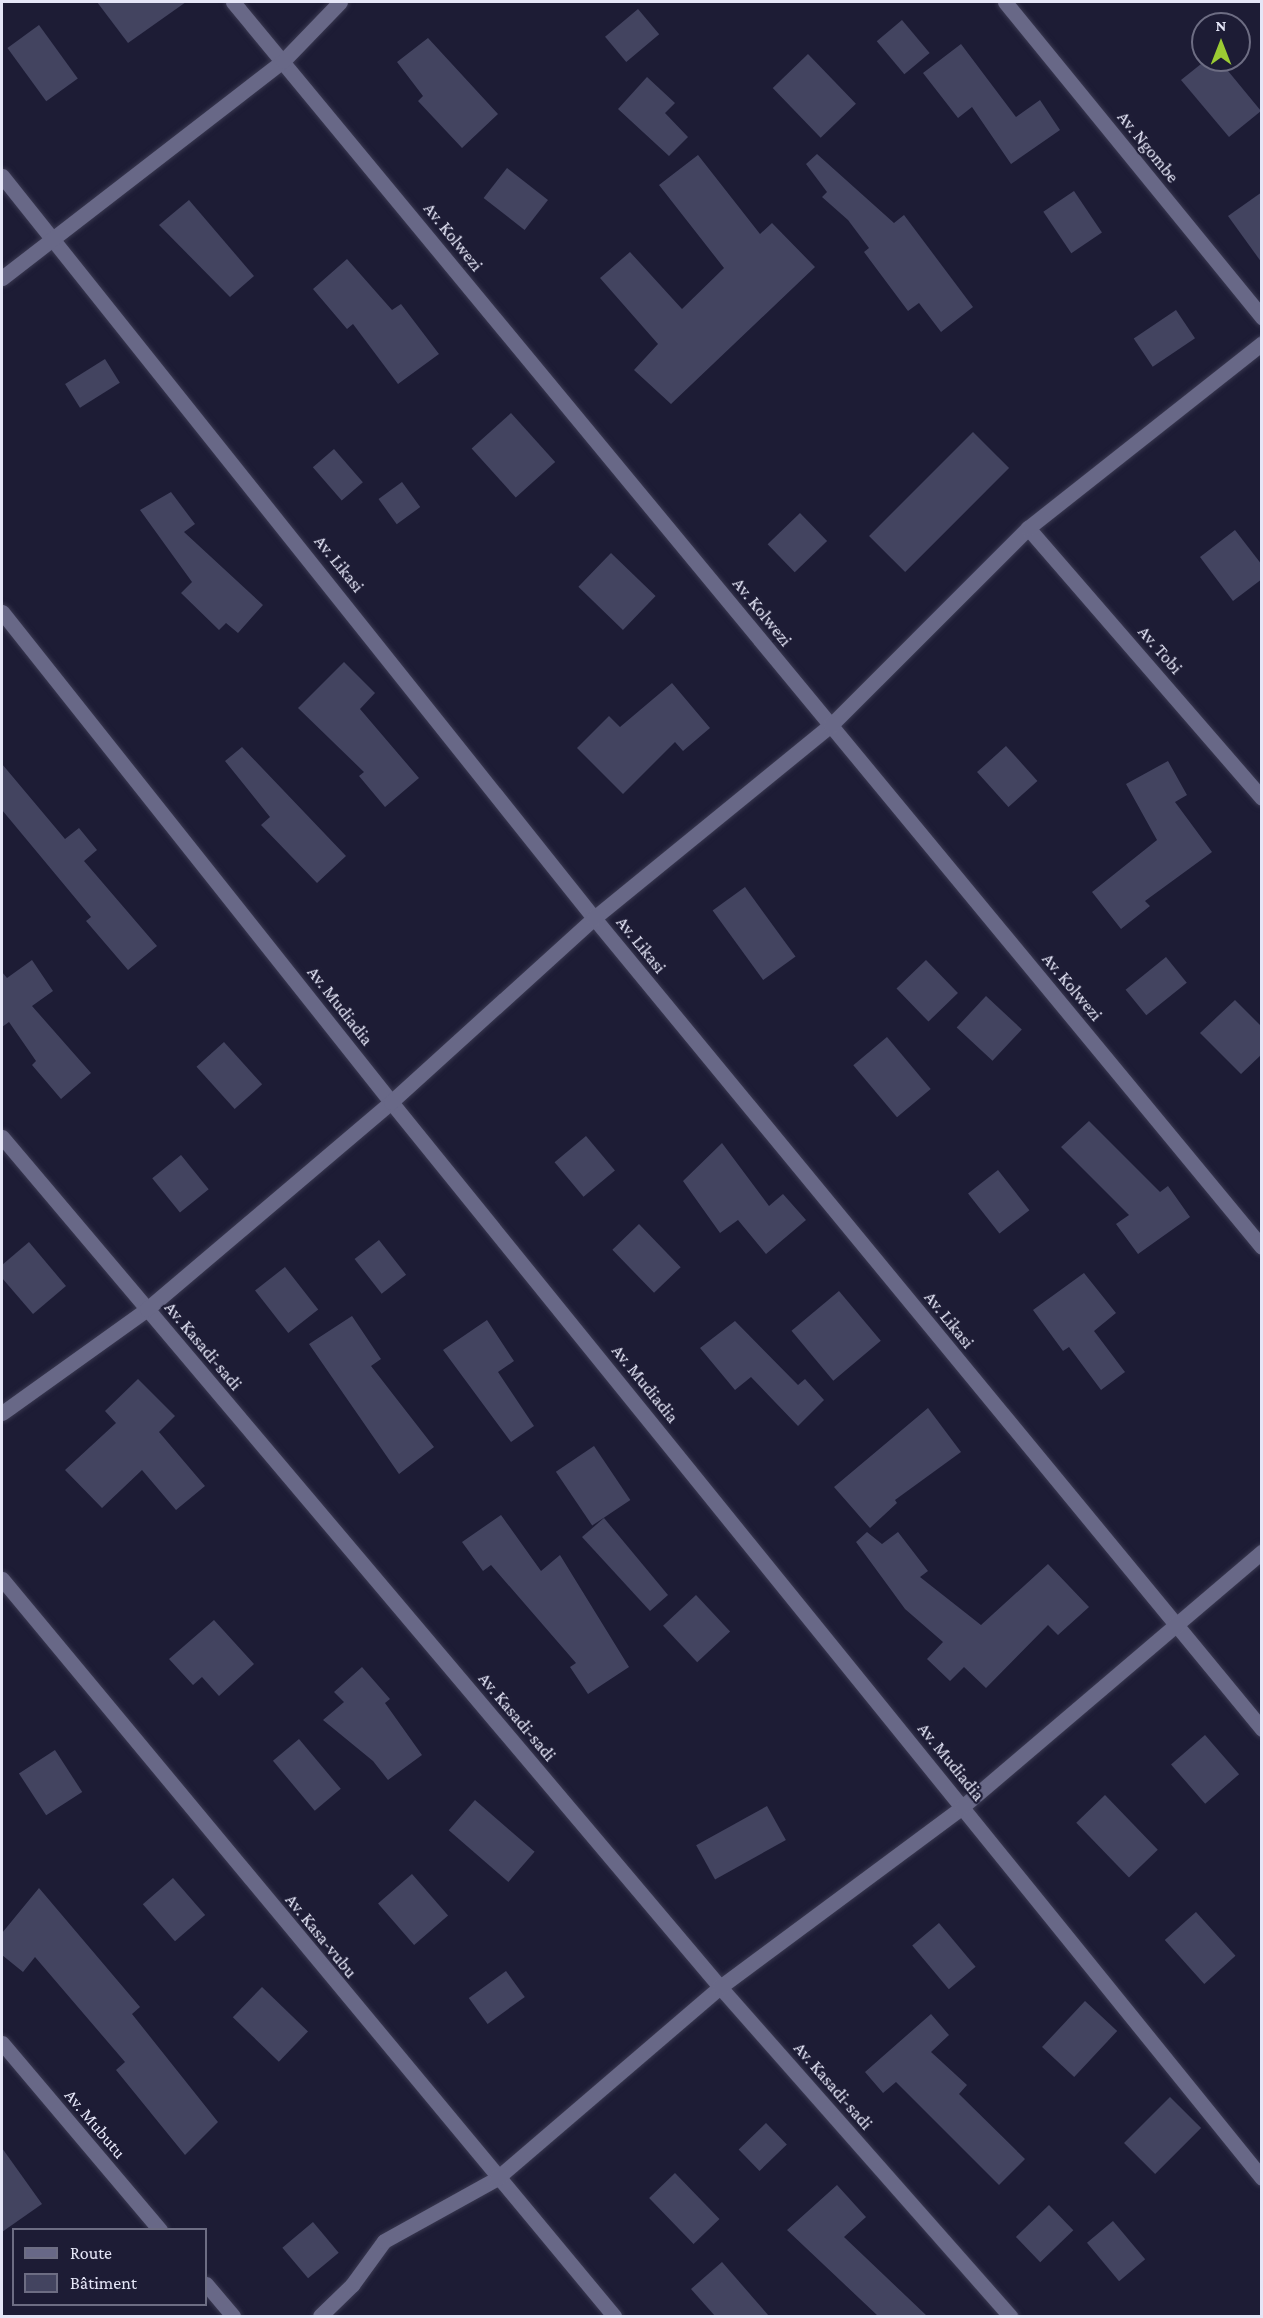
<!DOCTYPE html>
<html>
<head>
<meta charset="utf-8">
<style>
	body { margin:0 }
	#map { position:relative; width:1263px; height:2318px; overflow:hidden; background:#1d1c35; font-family:"Crimson Pro",serif }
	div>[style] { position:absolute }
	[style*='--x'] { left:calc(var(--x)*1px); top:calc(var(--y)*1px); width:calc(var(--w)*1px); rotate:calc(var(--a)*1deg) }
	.building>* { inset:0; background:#434460; transform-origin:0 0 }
	.roads { filter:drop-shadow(0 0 2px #393850) drop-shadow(0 0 2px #393850) }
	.minor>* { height:15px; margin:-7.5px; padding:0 7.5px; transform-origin:7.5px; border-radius:7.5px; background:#686887 }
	span { translate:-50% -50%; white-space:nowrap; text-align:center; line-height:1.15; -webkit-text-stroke:4.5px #1d1c35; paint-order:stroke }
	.street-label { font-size:18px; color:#e5e6f7 }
	.frame { position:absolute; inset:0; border:3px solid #e5e6f7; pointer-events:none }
	.legend { position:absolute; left:12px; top:2228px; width:195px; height:78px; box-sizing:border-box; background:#1d1c35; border:2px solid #6d6d83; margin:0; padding:8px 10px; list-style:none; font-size:18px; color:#e5e6f7 }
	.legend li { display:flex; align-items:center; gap:12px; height:30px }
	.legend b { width:30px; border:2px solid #6d6d83 }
	.north { position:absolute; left:1191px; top:12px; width:60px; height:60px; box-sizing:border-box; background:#1d1c35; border:2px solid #6d6d83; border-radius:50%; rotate:0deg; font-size:16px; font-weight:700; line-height:24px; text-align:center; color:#e5e6f7 }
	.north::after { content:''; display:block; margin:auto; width:21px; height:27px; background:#9bcb33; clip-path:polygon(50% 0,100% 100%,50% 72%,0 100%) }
</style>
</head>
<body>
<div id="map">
	<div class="building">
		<i style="clip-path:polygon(97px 2px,186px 2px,128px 43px)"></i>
		<i style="left:638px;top:9px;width:33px;height:43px;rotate:50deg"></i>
		<i style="left:902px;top:20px;width:43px;height:33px;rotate:50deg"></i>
		<i style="left:39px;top:25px;width:66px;height:39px;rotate:54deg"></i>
		<i style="clip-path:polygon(428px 38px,498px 114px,462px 148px,418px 101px,423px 96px,397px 62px)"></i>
		<i style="clip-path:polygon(961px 44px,1016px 117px,1040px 100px,1060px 130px,1011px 164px,972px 107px,958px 118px,923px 73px)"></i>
		<i style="left:808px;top:54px;width:69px;height:49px;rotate:46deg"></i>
		<i style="clip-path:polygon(1206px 60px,1219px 60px,1261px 111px,1229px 137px,1181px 80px)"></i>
		<i style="clip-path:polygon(647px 77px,675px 103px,665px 113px,688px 137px,669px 156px,618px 109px)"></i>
		<i style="clip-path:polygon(817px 154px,894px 223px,904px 215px,973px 307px,941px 332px,919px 303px,908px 311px,864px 252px,869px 248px,848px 220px,822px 197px,827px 192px,806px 164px)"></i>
		<i style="clip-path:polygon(698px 155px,760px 234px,772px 223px,815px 267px,671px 404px,634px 370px,658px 344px,600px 278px,630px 252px,682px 309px,724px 268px,659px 185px)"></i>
		<i style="left:507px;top:168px;width:52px;height:38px;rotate:38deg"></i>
		<i style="left:1074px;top:191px;width:50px;height:37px;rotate:56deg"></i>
		<i style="clip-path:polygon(1262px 192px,1262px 263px,1228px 216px)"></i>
		<i style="clip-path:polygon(189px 200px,254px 276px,230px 297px,159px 225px)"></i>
		<i style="clip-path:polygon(347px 259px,392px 310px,401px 304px,439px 354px,398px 384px,353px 324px,347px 329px,313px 289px)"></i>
		<i style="left:1176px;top:310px;width:34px;height:51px;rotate:56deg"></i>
		<i style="left:105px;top:359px;width:28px;height:47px;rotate:58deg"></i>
		<i style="left:511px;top:413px;width:66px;height:53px;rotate:48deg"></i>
		<i style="left:973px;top:432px;width:51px;height:147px;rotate:45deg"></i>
		<i style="left:334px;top:449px;width:44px;height:28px;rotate:49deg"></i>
		<i style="left:402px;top:482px;width:31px;height:29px;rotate:54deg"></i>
		<i style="clip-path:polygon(171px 492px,195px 524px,184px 532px,263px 605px,238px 633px,226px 623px,219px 630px,181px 593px,192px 582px,140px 510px)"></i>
		<i style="left:800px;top:513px;width:39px;height:45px;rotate:46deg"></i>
		<i style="clip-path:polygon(1235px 530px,1262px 565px,1262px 579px,1233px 601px,1200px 557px)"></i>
		<i style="left:611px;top:553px;width:62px;height:47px;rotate:44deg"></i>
		<i style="clip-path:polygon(344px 662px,375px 693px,360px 709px,419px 778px,385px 807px,359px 776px,364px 772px,298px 708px)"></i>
		<i style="clip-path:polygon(672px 683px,710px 728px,683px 751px,675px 742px,623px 794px,577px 748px,609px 716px,620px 727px)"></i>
		<i style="left:1006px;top:746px;width:47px;height:39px;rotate:48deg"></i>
		<i style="clip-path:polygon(242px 747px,346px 856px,317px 883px,261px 825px,270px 817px,225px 761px)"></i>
		<i style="clip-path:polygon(1168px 761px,1187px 795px,1175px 802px,1212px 852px,1145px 901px,1150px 906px,1121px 929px,1092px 892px,1157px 840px,1126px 784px)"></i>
		<i style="clip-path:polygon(2px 764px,65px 839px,79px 828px,97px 850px,84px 861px,157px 946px,128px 970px,86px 921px,91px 917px,2px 810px)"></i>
		<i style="left:745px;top:887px;width:86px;height:40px;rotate:54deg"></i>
		<i style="left:1166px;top:957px;width:33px;height:52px;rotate:51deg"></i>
		<i style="clip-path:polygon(32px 960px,53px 991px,32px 1006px,91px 1073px,61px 1099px,32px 1065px,36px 1061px,9px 1022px,2px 1027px,2px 972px,7px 978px)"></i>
		<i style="left:926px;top:960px;width:46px;height:41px;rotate:46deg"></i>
		<i style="left:986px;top:996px;width:49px;height:43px;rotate:43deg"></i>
		<i style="clip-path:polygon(1235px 1000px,1262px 1027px,1262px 1054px,1241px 1074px,1200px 1033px)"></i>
		<i style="left:887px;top:1037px;width:68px;height:44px;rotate:50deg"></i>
		<i style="left:224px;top:1042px;width:57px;height:37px;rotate:48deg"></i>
		<i style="clip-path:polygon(1089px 1121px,1160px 1192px,1168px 1186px,1190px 1217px,1138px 1254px,1116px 1224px,1129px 1215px,1061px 1147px)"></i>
		<i style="left:586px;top:1136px;width:45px;height:41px;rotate:50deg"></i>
		<i style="clip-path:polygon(722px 1143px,769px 1206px,783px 1194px,806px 1220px,766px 1254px,738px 1220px,720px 1233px,683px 1181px)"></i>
		<i style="left:181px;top:1155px;width:44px;height:37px;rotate:51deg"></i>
		<i style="left:998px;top:1170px;width:51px;height:38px;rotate:52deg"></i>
		<i style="left:639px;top:1224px;width:60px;height:37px;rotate:46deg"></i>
		<i style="left:379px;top:1240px;width:44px;height:31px;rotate:52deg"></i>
		<i style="clip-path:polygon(29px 1242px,66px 1286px,33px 1314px,2px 1278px,2px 1265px)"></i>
		<i style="left:285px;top:1267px;width:54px;height:38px;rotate:52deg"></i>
		<i style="clip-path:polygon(1084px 1273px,1116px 1313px,1094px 1331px,1125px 1372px,1101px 1390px,1069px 1347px,1063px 1351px,1033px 1310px)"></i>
		<i style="left:839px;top:1291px;width:65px;height:62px;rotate:50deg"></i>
		<i style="clip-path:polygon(352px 1316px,381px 1359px,371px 1366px,434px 1447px,399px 1474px,309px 1344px)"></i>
		<i style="clip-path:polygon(487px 1320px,514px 1361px,498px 1372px,534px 1426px,511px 1442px,443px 1350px)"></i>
		<i style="clip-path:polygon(735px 1321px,798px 1385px,805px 1379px,824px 1400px,798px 1426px,751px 1377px,735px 1390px,700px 1348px)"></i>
		<i style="clip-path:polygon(138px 1379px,175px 1416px,159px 1432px,205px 1486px,176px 1510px,142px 1470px,102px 1508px,65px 1470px,116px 1423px,105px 1411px)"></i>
		<i style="clip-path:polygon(928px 1408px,961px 1452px,895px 1500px,897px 1503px,870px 1528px,834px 1487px)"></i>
		<i style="left:594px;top:1446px;width:65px;height:46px;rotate:56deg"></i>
		<i style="clip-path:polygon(501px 1515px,541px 1571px,560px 1555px,629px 1667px,588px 1694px,570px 1667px,576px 1663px,491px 1565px,483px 1571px,462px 1542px)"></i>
		<i style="clip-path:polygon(604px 1518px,668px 1595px,650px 1611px,582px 1537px)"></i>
		<i style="clip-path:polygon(867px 1532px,882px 1544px,898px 1532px,928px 1571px,920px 1577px,981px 1625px,1048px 1564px,1089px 1607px,1058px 1635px,1048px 1625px,986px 1688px,964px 1667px,950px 1681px,927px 1659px,943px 1642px,905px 1609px,856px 1542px)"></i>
		<i style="left:696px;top:1595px;width:50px;height:45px;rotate:47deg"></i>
		<i style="clip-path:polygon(214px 1620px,254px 1664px,219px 1696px,202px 1677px,193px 1685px,169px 1659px)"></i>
		<i style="clip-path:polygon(362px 1667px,390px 1699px,385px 1703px,422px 1755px,388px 1780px,373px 1761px,323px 1720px,344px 1702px,334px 1692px)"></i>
		<i style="left:1205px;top:1735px;width:52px;height:45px;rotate:49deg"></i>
		<i style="left:299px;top:1739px;width:65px;height:34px;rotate:50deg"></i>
		<i style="left:55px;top:1750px;width:50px;height:43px;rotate:57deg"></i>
		<i style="left:1105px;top:1795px;width:76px;height:40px;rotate:46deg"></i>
		<i style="left:475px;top:1800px;width:79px;height:40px;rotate:41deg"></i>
		<i style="left:767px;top:1806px;width:39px;height:81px;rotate:61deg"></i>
		<i style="left:412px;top:1874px;width:55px;height:45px;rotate:49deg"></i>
		<i style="left:173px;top:1878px;width:49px;height:40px;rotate:49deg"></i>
		<i style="clip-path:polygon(39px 1888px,140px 2007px,132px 2014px,218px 2122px,185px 2155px,116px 2070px,125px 2062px,35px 1957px,23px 1972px,2px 1955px,2px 1933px)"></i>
		<i style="left:1196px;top:1912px;width:59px;height:42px;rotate:48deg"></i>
		<i style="left:939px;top:1923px;width:57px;height:35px;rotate:50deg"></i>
		<i style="left:506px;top:1971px;width:32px;height:46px;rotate:54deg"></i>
		<i style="left:262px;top:1987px;width:64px;height:42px;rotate:44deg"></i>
		<i style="left:1085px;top:2001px;width:44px;height:63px;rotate:43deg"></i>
		<i style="clip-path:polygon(931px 2014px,949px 2035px,931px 2052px,967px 2085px,959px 2094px,1025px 2159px,999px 2185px,896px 2082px,883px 2093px,865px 2072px)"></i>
		<i style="left:1170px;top:2097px;width:44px;height:65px;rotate:45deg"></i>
		<i style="left:766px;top:2123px;width:30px;height:38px;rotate:46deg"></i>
		<i style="clip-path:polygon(2px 2148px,42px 2204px,2px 2232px)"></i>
		<i style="left:675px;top:2173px;width:64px;height:36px;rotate:46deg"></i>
		<i style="clip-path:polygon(837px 2185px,866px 2217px,844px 2237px,927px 2316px,878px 2316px,787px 2230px)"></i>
		<i style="left:1049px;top:2205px;width:35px;height:46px;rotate:46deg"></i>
		<i style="left:1113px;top:2221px;width:50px;height:34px;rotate:50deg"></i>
		<i style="left:313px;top:2222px;width:40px;height:40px;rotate:50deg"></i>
		<i style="clip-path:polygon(722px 2262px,769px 2316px,715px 2316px,691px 2289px)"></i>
	</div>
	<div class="roads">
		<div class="minor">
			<i style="--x:233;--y:2;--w:1615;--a:50.43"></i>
			<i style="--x:1005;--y:2;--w:407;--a:50.8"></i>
			<i style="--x:2;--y:176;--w:949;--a:51.42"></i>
			<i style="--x:594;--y:918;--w:1051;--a:50.52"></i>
			<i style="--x:2;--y:278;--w:355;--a:-37.7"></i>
			<i style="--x:283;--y:61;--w:82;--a:-46"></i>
			<i style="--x:1028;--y:528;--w:357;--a:49.1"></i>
			<i style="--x:2;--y:612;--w:626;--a:51.55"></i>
			<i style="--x:391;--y:1102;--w:1384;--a:51.01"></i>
			<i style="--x:2;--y:1137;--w:1113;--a:49.81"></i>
			<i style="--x:720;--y:1987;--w:439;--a:48.6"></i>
			<i style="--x:2;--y:1413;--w:178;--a:-35.6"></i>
			<i style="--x:147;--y:1309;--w:320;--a:-40.3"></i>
			<i style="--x:391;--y:1102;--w:274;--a:-42.2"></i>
			<i style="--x:594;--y:918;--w:306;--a:-39.2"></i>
			<i style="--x:831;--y:725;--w:279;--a:-45"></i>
			<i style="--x:1028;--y:528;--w:298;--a:-38.3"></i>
			<i style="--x:2;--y:1579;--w:958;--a:50.29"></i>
			<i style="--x:2;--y:2043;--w:245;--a:49.8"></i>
			<i style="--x:206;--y:2284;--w:42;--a:49.8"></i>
			<i style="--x:320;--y:2316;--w:45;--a:-44.1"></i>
			<i style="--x:352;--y:2285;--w:54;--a:-54"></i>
			<i style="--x:384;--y:2241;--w:128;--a:-29"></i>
			<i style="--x:496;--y:2179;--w:295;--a:-40.6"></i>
			<i style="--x:720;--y:1987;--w:302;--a:-36.6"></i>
			<i style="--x:962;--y:1807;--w:394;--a:-40.4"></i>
		</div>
	</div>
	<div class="street-label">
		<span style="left:1148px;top:147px;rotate:51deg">Av. Ngombe</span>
		<span style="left:453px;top:237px;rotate:51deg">Av. Kolwezi</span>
		<span style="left:339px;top:564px;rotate:51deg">Av. Likasi</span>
		<span style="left:762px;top:612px;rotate:51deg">Av. Kolwezi</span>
		<span style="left:1160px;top:650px;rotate:49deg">Av. Tobi</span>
		<span style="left:641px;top:945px;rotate:51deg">Av. Likasi</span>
		<span style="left:1072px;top:987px;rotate:50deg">Av. Kolwezi</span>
		<span style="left:340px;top:1006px;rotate:52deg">Av. Mudiadia</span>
		<span style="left:949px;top:1320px;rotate:51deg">Av. Likasi</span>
		<span style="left:203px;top:1346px;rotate:50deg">Av. Kasadi-sadi</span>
		<span style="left:645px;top:1384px;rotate:51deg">Av. Mudiadia</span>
		<span style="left:517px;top:1717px;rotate:50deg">Av. Kasadi-sadi</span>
		<span style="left:951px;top:1762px;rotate:51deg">Av. Mudiadia</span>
		<span style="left:321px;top:1936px;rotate:51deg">Av. Kasa-vubu</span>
		<span style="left:833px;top:2086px;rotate:49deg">Av. Kasadi-sadi</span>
		<span style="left:95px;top:2124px;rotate:50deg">Av. Mubutu</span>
	</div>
	<div class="frame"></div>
	<ul class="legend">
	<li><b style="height:8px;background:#686887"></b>Route</li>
	<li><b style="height:16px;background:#434460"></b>Bâtiment</li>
	</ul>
	<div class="north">N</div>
</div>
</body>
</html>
